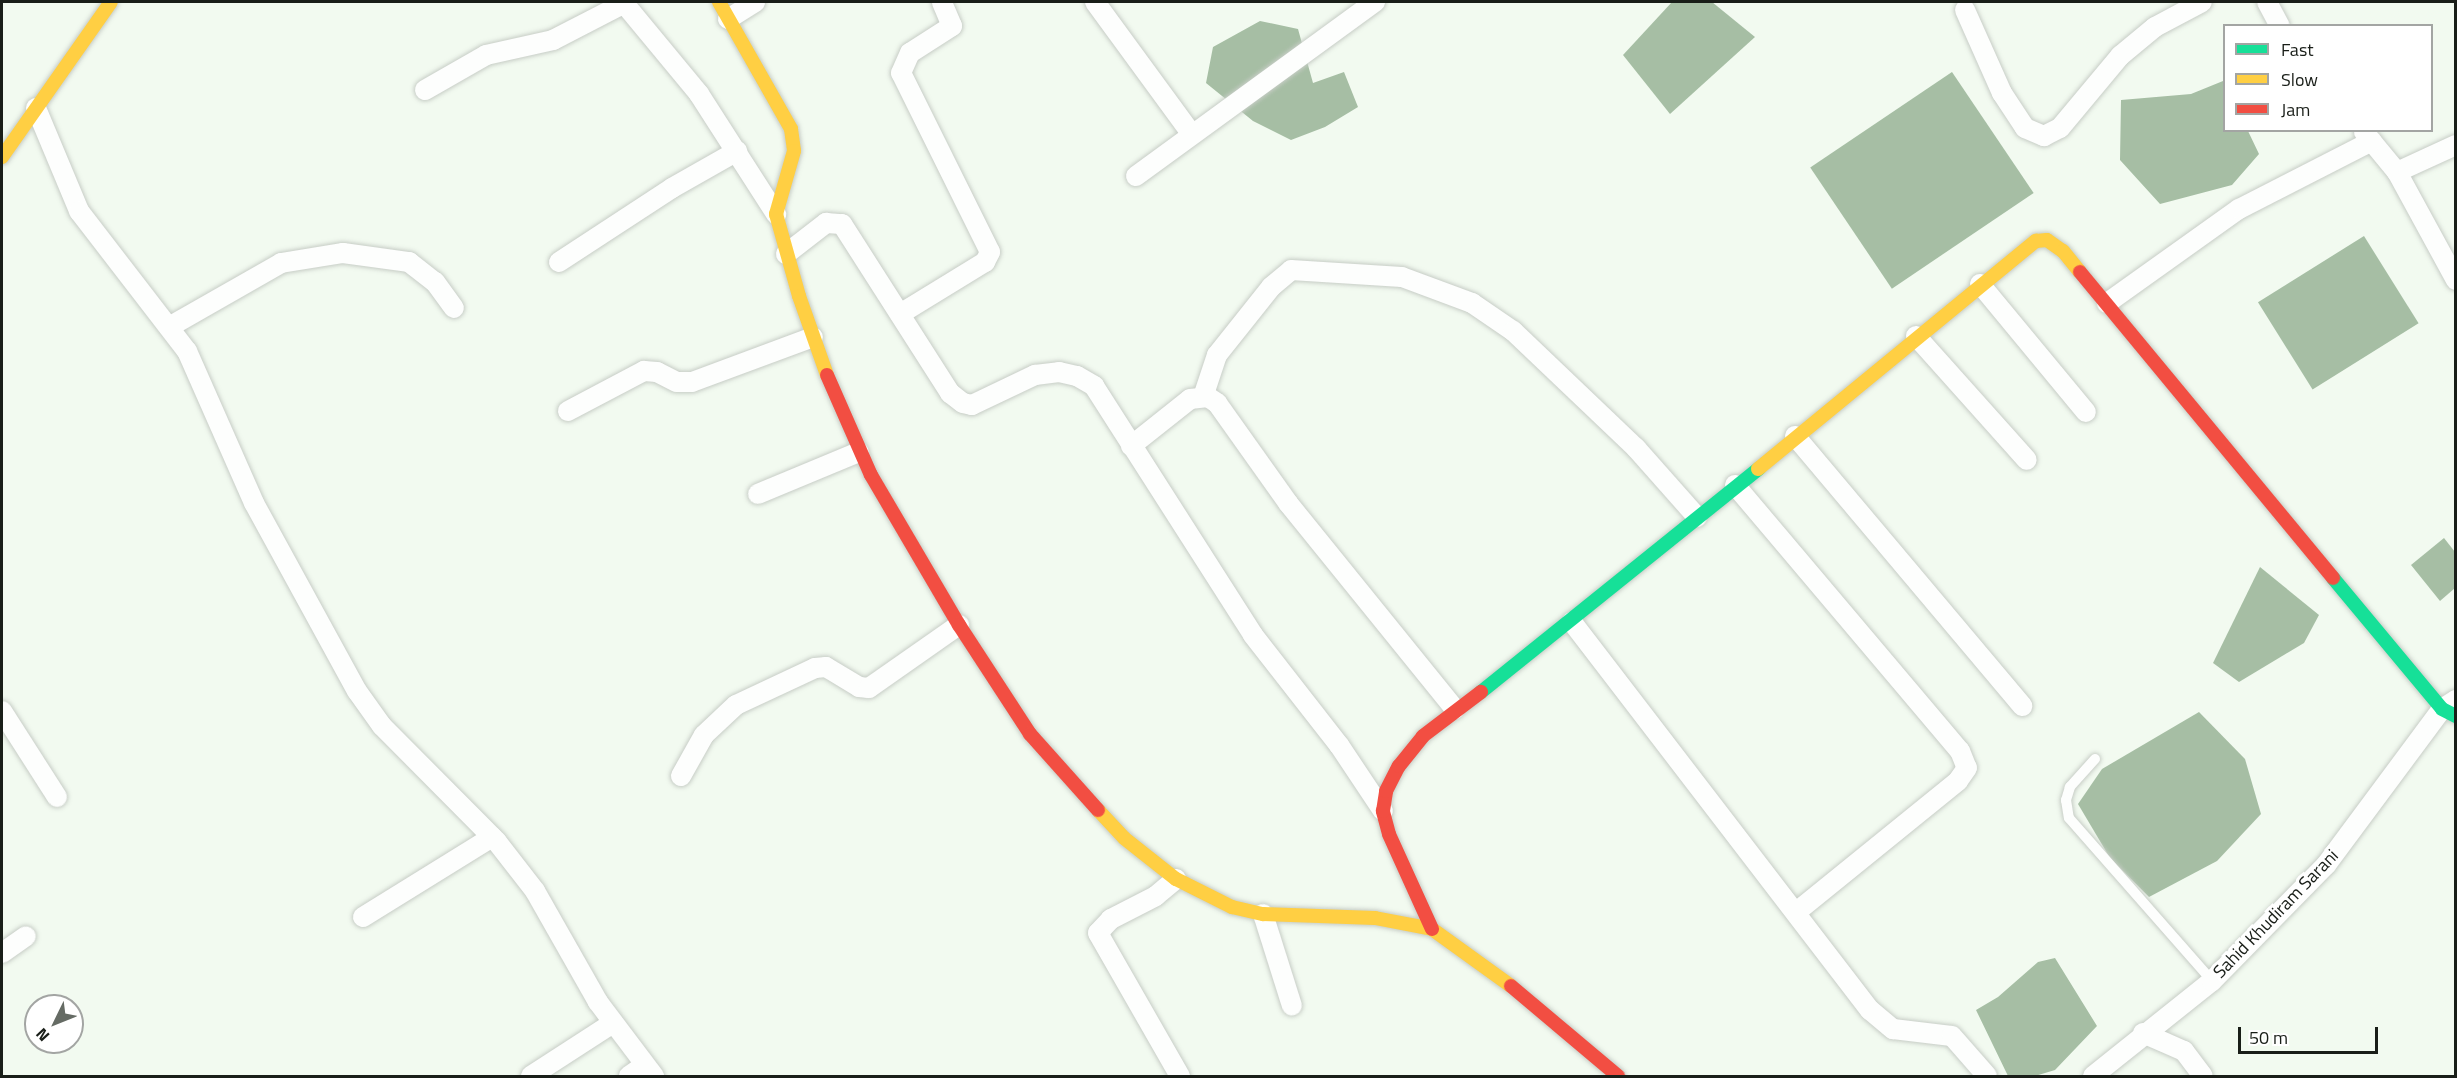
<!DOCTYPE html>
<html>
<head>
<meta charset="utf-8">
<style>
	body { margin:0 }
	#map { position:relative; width:2457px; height:1078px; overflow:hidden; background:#f2faf0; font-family:"Titillium Web",sans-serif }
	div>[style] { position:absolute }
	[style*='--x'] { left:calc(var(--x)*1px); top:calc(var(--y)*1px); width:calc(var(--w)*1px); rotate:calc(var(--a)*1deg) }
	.water>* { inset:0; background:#a6bea4; transform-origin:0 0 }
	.roads { filter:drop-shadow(0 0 2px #c7cdc6) drop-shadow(0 0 2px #c7cdc6) }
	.lane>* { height:10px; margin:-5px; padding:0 5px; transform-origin:5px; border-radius:5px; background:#fdfefd }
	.street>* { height:20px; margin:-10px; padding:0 10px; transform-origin:10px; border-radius:10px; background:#fdfefd }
	.fast>* { height:14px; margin:-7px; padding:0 7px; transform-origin:7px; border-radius:7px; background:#16e098 }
	.slow>* { height:14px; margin:-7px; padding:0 7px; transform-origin:7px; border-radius:7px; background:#ffcf43 }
	.jam>* { height:14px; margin:-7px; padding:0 7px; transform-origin:7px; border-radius:7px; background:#f24e42 }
	span { translate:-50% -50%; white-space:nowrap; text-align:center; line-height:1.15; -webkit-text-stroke:6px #fff; paint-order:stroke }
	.street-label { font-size:18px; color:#191e18 }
	.frame { position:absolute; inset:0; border:3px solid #191e18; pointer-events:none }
	.legend { position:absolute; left:2223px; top:24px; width:210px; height:108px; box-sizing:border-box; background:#fff; border:2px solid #a3a5a3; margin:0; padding:8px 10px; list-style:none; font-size:18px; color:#191e18 }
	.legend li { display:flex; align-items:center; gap:12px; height:30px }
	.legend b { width:30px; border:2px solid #a3a5a3 }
	.north { position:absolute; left:24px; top:994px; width:60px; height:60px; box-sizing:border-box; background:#fff; border:2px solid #a3a5a3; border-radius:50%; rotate:227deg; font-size:16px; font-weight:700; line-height:24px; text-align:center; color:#191e18 }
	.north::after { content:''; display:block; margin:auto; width:21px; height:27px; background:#656b64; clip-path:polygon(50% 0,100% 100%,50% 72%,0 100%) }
	.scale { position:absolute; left:2238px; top:1027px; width:140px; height:27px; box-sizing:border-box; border:3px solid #191e18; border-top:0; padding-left:8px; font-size:18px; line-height:21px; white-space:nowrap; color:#191e18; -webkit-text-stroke:4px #fff; paint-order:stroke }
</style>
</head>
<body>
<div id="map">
	<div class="water">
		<i style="clip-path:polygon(1672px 2px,1712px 2px,1755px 37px,1670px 114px,1623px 55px)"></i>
		<i style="clip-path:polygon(1260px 21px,1298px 29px,1313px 83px,1344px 72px,1358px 107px,1325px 127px,1291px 140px,1253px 121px,1206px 83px,1213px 47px)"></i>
		<i style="left:1952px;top:72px;width:146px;height:171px;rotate:56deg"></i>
		<i style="clip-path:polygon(2223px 81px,2224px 130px,2248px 131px,2259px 154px,2232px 185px,2160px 204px,2120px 160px,2121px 100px,2191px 94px)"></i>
		<i style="left:2364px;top:236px;width:103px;height:125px;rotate:58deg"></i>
		<i style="clip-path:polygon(2444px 538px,2455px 552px,2455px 588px,2440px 601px,2411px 565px)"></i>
		<i style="clip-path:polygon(2260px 567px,2319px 615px,2304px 643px,2239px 682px,2213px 663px)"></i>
		<i style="clip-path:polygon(2199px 712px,2245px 759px,2261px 814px,2217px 861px,2149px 897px,2110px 858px,2078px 804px,2102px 769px)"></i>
		<i style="clip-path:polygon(2055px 958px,2097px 1026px,2055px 1070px,2035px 1076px,2008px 1076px,1976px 1010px,1998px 997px,2038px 962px)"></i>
	</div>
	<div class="roads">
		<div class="lane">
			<i style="--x:2095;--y:759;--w:38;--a:132"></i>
			<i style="--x:2070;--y:787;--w:14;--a:107"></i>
			<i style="--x:2066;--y:800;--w:18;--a:81"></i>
			<i style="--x:2069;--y:818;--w:217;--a:48.7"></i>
		</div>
		<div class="street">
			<i style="--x:623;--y:2;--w:119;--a:50.4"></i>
			<i style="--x:699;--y:94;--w:143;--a:57.3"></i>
			<i style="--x:1095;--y:2;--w:162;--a:53.8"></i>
			<i style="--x:2267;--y:2;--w:27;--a:62"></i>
			<i style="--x:1965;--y:10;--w:91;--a:66"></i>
			<i style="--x:2002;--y:93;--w:42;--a:56.7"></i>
			<i style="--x:2025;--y:128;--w:21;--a:23"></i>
			<i style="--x:2044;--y:136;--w:18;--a:-27"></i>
			<i style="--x:2060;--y:128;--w:94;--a:-50.2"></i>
			<i style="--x:2120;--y:56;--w:45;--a:-39.6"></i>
			<i style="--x:2155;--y:27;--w:53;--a:-28"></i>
			<i style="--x:728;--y:19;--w:32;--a:-32"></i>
			<i style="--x:425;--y:90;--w:70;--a:-29.8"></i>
			<i style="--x:486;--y:55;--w:69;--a:-12.6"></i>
			<i style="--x:553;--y:40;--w:81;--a:-27.2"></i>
			<i style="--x:36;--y:108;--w:112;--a:67.3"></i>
			<i style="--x:79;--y:211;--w:177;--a:52.4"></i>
			<i style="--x:187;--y:351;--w:166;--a:66.2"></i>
			<i style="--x:254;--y:503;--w:214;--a:61.3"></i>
			<i style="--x:357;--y:691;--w:43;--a:54.5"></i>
			<i style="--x:382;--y:726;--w:163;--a:45.2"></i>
			<i style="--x:497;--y:842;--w:62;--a:52.2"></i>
			<i style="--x:535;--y:891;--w:128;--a:60.4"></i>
			<i style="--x:598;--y:1002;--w:93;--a:52.9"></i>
			<i style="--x:2364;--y:132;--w:52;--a:50.5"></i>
			<i style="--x:2397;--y:172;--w:123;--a:61.4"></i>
			<i style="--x:2397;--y:172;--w:65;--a:-24.6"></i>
			<i style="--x:1136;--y:176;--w:296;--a:-36.1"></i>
			<i style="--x:786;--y:254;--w:51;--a:-37.8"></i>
			<i style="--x:826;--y:223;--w:16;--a:4"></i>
			<i style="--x:842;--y:224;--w:201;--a:57.4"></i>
			<i style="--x:950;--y:393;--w:16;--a:38"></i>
			<i style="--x:963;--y:403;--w:9;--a:13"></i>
			<i style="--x:972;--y:405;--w:70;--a:-25.5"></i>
			<i style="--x:1035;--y:375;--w:24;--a:-7"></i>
			<i style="--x:1059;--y:372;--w:18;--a:13"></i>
			<i style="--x:1077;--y:376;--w:20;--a:30"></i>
			<i style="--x:1094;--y:386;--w:295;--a:57.4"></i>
			<i style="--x:1253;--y:635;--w:140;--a:52"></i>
			<i style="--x:1339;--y:745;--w:79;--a:56.3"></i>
			<i style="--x:559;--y:262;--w:135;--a:-33.2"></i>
			<i style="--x:672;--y:188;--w:75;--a:-29.6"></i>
			<i style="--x:1980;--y:284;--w:166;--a:50.4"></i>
			<i style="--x:2107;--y:303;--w:162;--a:-35.5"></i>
			<i style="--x:2239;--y:209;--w:149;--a:-27.1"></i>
			<i style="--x:900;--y:314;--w:100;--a:-31.5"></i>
			<i style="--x:985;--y:262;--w:11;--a:-63"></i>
			<i style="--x:990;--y:252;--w:200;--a:-116.4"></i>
			<i style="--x:901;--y:73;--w:22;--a:-66"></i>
			<i style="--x:910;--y:53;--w:50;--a:-32.7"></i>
			<i style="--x:952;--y:26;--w:26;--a:-113"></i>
			<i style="--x:169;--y:327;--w:129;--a:-29.7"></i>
			<i style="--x:281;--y:263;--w:63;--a:-9.2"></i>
			<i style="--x:343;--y:253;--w:67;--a:7.8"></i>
			<i style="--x:409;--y:262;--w:33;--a:38"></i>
			<i style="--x:435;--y:282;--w:32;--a:54"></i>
			<i style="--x:1916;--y:336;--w:166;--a:48.2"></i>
			<i style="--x:1203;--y:397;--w:44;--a:-71.6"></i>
			<i style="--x:1217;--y:355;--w:87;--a:-51.5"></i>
			<i style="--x:1271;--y:287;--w:26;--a:-40"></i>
			<i style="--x:1291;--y:270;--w:111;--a:3.6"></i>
			<i style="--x:1402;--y:277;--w:75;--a:20.4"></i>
			<i style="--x:1472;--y:303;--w:50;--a:34.3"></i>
			<i style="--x:1513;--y:331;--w:170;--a:43.6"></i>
			<i style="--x:1636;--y:448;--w:92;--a:48.5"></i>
			<i style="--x:568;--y:411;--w:86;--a:-27.8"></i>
			<i style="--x:644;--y:371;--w:13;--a:4"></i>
			<i style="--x:657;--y:372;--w:22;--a:27"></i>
			<i style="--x:677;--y:382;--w:15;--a:0"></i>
			<i style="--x:692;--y:382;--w:129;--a:-20.4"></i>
			<i style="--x:1795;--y:436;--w:353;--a:49.9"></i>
			<i style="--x:1131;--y:446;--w:75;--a:-38.5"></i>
			<i style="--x:1190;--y:399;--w:18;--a:-6"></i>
			<i style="--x:1208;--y:397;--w:11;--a:34"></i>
			<i style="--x:1217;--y:403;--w:123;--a:54.6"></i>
			<i style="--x:1288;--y:503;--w:265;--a:51"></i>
			<i style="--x:1735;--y:485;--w:348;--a:49.8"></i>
			<i style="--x:1960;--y:751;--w:18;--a:68"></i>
			<i style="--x:1967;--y:768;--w:16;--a:125"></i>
			<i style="--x:1958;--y:781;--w:208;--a:141"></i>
			<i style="--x:758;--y:494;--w:109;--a:-22.6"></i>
			<i style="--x:1572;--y:622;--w:489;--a:52.5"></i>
			<i style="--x:1870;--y:1010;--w:30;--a:40"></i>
			<i style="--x:1893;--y:1029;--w:59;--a:6.8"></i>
			<i style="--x:1952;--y:1036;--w:53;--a:48.8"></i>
			<i style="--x:2;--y:711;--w:102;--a:57.4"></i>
			<i style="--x:681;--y:776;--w:47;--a:-60.7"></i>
			<i style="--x:704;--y:735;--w:44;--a:-43.2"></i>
			<i style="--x:736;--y:705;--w:87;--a:-25.1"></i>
			<i style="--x:815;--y:668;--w:11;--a:-5"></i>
			<i style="--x:826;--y:667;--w:39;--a:31"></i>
			<i style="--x:859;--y:687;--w:10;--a:6"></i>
			<i style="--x:869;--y:688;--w:110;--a:-35"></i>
			<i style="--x:1176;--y:879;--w:26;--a:140"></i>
			<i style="--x:1156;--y:896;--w:51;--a:152.9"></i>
			<i style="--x:1111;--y:919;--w:19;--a:133"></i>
			<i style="--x:1098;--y:933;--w:165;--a:60.2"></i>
			<i style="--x:1263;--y:914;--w:96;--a:72.5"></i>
			<i style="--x:363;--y:917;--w:152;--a:-31.8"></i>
			<i style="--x:2;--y:953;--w:29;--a:-35"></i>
			<i style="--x:2143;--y:1033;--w:45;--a:23.7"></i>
			<i style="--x:2184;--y:1051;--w:31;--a:53"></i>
			<i style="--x:531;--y:1076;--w:98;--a:-32.9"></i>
			<i style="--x:629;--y:1076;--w:19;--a:-35"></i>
			<i style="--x:2093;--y:1076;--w:152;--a:-38.6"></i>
			<i style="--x:2212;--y:981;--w:163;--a:-45.5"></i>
			<i style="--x:2326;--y:865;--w:194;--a:-53.4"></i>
			<i style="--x:2442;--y:709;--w:17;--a:-33"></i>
		</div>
		<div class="fast">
			<i style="--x:2333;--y:578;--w:170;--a:50.2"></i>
			<i style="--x:2442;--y:709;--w:16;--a:27"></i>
			<i style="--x:1481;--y:692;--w:356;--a:-38.8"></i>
		</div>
		<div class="slow">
			<i style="--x:719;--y:2;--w:146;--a:60.4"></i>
			<i style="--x:791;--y:129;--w:22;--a:82"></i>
			<i style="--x:794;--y:151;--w:66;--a:105.9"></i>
			<i style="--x:776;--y:214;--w:85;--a:74.3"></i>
			<i style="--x:799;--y:296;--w:84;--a:70.5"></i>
			<i style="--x:2;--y:157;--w:189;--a:-54.9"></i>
			<i style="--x:1758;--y:469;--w:360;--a:-39.4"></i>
			<i style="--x:2036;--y:241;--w:11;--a:-5"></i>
			<i style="--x:2047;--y:240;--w:19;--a:35"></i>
			<i style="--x:2063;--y:251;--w:27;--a:51"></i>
			<i style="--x:1098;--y:810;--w:38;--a:47"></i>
			<i style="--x:1124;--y:838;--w:66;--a:38.3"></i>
			<i style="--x:1176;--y:879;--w:63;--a:26.6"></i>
			<i style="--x:1232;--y:907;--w:32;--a:13"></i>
			<i style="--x:1263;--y:914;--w:112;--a:2"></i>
			<i style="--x:1375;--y:918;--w:58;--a:10.9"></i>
			<i style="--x:1432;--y:929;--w:97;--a:35.8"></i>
		</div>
		<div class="jam">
			<i style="--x:2080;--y:272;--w:397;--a:50.4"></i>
			<i style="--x:827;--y:375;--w:109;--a:66.3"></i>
			<i style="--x:871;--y:475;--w:174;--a:59.6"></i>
			<i style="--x:959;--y:625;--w:130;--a:56.9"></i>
			<i style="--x:1030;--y:734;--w:102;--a:48.2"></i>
			<i style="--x:1432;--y:929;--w:104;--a:-114.4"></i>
			<i style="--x:1389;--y:834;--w:24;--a:-105"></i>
			<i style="--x:1383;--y:811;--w:20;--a:-81"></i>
			<i style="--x:1386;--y:791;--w:28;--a:-63"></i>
			<i style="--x:1399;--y:766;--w:38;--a:-51"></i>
			<i style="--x:1423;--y:736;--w:73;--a:-37.2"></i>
			<i style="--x:1511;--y:986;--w:140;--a:40.1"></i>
		</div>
	</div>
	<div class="street-label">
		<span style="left:2276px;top:914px;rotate:-46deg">Sahid Khudiram Sarani</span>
	</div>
	<div class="frame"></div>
	<ul class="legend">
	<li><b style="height:8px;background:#16e098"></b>Fast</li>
	<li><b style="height:8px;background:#ffcf43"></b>Slow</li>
	<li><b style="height:8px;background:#f24e42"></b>Jam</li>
	</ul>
	<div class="north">N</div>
	<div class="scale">50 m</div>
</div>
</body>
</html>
